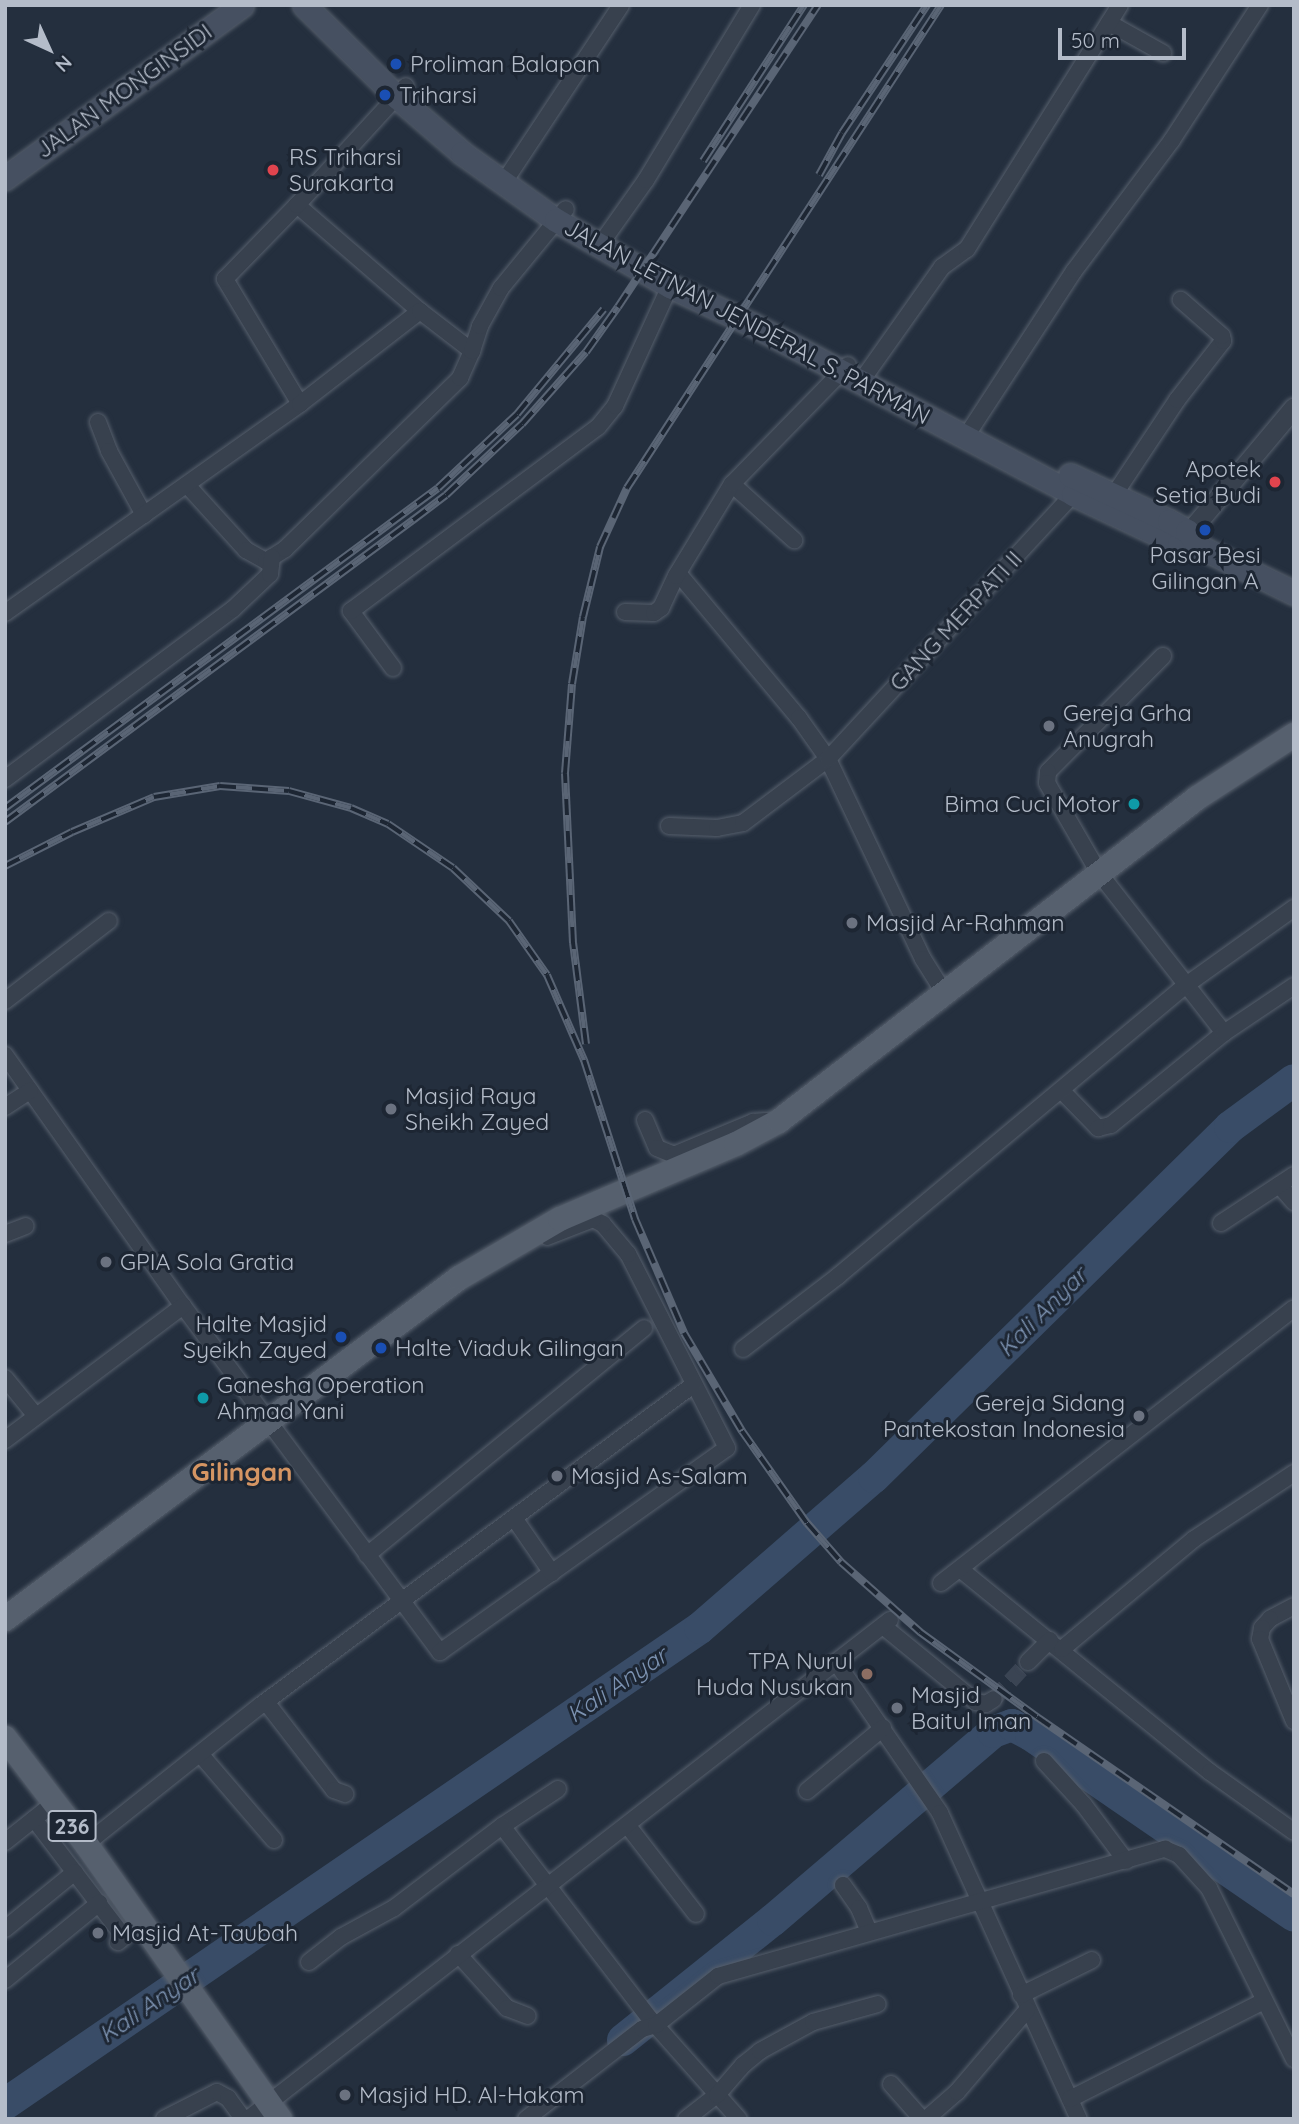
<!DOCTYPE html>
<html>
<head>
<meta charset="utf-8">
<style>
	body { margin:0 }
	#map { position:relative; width:1299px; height:2124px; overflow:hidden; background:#242f3e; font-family:Quicksand,sans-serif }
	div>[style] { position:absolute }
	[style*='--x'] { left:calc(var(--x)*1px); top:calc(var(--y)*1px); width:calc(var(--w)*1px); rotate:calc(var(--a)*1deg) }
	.river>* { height:32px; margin:-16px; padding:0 16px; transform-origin:16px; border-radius:16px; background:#394c67 }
	.minor-tunnel>* { height:16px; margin-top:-8px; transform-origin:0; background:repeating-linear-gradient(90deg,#3a4453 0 16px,transparent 0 24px) }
	.roads { filter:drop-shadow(0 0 2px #565f6c) drop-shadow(0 0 2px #565f6c) }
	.minor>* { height:16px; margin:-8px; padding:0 8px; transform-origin:8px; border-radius:8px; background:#38414e }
	.tertiary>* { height:19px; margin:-9.5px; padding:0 9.5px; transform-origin:9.5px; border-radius:9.5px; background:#38414e }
	.secondary>* { height:23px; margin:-11.5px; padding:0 11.5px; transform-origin:11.5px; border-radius:11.5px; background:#465061 }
	.primary>* { height:24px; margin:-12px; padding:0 12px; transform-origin:12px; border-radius:12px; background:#56606e }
	.rail>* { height:8px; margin-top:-4px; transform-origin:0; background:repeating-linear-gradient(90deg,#1d2633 0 16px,#5a6575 0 32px); box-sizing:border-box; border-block:2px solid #5a6575 }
	.dots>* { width:19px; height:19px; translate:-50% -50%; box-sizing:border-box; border:4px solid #1d2633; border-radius:50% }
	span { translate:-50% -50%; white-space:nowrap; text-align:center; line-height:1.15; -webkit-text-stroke:6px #1d2633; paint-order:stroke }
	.shield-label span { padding:2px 5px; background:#1d2633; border:2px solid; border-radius:5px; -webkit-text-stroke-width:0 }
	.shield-label { font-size:21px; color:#b4bcc9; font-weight:700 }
	.poi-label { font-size:23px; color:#b4bcc9 }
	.left { translate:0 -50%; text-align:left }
	.right { translate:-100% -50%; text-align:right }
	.street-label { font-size:23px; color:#b4bcc9 }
	.water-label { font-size:24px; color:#7c92b1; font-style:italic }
	.quarter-label { font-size:26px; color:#d59563; font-weight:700 }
	.frame { position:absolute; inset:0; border:7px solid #b4bcc9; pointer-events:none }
	.north { position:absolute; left:14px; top:14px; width:70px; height:70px; -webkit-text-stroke:5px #1d2633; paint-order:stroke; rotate:135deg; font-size:19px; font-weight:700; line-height:28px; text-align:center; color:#b4bcc9 }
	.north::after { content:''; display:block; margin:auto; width:24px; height:32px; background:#b4bcc9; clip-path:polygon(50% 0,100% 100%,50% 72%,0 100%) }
	.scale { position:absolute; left:1058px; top:28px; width:128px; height:32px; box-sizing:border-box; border:4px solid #b4bcc9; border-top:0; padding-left:9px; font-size:21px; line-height:24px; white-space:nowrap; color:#b4bcc9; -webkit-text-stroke:5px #1d2633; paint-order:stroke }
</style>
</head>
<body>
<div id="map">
	<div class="river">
		<i style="--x:623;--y:2040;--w:192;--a:-38.7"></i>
		<i style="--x:773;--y:1920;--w:289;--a:-40.5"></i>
		<i style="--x:993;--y:1732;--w:20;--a:-20"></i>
		<i style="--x:1012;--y:1725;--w:21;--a:28"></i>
		<i style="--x:1031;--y:1735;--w:319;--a:34.5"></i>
		<i style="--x:5;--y:2104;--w:842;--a:-34.41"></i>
		<i style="--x:700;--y:1628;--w:230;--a:-41"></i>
		<i style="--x:874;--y:1477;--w:499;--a:-44.5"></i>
		<i style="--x:1230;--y:1127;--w:79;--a:-36.3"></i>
	</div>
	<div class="minor-tunnel">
		<i style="--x:994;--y:1699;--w:50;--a:-47.4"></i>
	</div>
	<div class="roads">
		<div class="minor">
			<i style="--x:1109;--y:23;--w:62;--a:29.1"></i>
			<i style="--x:510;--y:173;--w:201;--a:-56.5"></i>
			<i style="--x:297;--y:205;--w:162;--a:40.8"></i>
			<i style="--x:607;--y:235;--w:67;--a:-54.7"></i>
			<i style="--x:646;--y:180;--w:205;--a:-58.8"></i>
			<i style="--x:867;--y:373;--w:130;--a:-54.7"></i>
			<i style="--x:942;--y:267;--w:31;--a:-36"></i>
			<i style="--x:967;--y:249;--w:288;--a:-57.9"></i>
			<i style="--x:300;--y:404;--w:146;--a:-121"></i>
			<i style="--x:225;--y:279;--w:103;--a:-45.8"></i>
			<i style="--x:297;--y:205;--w:161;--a:-47.5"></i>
			<i style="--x:98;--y:422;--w:31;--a:69"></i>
			<i style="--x:109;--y:451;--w:73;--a:61.3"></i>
			<i style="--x:965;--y:438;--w:199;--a:-56.9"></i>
			<i style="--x:1074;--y:271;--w:164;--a:-53.2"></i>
			<i style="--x:1172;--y:140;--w:161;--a:-56.9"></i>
			<i style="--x:732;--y:484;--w:84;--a:42.1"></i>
			<i style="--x:187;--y:485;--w:88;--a:47.8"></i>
			<i style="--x:246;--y:550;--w:23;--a:29"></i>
			<i style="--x:266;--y:561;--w:22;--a:-32"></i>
			<i style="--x:285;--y:549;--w:245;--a:-44.3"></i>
			<i style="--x:460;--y:378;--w:30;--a:-66"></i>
			<i style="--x:1114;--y:495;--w:114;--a:-56.4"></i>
			<i style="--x:1177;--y:400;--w:75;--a:-52.1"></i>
			<i style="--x:1223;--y:341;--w:5;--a:-101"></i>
			<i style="--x:1222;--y:336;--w:55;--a:-138.7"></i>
			<i style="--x:678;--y:573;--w:189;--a:50.2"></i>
			<i style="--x:799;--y:718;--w:50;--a:54.7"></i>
			<i style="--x:828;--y:759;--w:221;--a:64.6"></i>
			<i style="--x:923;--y:959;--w:41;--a:57.8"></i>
			<i style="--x:625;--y:612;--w:29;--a:2"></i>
			<i style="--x:654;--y:613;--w:9;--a:-36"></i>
			<i style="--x:661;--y:608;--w:35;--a:-65"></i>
			<i style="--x:676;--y:576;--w:108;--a:-58.7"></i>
			<i style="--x:732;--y:484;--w:166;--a:-45.7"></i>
			<i style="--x:5;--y:613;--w:362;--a:-35.3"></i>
			<i style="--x:300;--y:404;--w:152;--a:-37.8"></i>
			<i style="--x:420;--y:311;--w:66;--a:37.6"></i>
			<i style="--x:472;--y:351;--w:26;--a:-72"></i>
			<i style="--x:480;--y:326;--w:43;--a:-61.1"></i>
			<i style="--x:501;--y:288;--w:102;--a:-50.6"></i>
			<i style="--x:1163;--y:656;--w:163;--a:134.8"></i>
			<i style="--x:1048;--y:772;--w:11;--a:95"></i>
			<i style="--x:1047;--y:783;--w:104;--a:60"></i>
			<i style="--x:1099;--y:873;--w:203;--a:52"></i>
			<i style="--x:393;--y:668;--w:71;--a:-126.4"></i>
			<i style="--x:351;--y:611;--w:308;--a:-36.7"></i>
			<i style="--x:598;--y:427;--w:27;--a:-51"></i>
			<i style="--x:615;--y:406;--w:132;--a:-65.4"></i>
			<i style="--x:5;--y:779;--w:284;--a:-36.7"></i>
			<i style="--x:233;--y:609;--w:51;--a:-43.4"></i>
			<i style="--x:270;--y:574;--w:17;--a:-83"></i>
			<i style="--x:669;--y:826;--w:48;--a:2.4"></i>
			<i style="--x:717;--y:828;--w:26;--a:-11"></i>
			<i style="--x:743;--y:823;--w:106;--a:-37"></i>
			<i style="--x:828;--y:759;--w:369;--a:-47.2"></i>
			<i style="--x:5;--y:1001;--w:131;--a:-37.6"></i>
			<i style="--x:5;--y:1055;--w:308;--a:54.7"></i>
			<i style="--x:183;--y:1306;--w:431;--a:53.4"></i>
			<i style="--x:440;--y:1652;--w:352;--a:-35.4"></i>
			<i style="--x:727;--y:1448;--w:218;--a:-117"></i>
			<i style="--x:628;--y:1254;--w:39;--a:-130"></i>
			<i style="--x:603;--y:1224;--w:11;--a:-153"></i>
			<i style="--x:593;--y:1219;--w:49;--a:158.6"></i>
			<i style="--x:1062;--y:1091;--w:52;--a:45.8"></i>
			<i style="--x:1098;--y:1128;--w:13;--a:-13"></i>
			<i style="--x:1111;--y:1125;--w:146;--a:-39.2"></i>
			<i style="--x:1224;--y:1033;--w:84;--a:-33.9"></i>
			<i style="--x:5;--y:1107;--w:30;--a:-33"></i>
			<i style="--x:645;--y:1120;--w:30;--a:67"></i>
			<i style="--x:657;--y:1148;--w:18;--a:22"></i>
			<i style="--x:674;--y:1155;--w:86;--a:-22.7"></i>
			<i style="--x:753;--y:1122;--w:13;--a:-4"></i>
			<i style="--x:1279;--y:1185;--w:23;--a:49"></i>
			<i style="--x:1221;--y:1223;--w:87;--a:-33.3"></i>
			<i style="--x:5;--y:1234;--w:22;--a:-21"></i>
			<i style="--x:743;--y:1349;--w:120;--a:-37.5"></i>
			<i style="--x:838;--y:1276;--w:454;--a:-39.9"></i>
			<i style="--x:1186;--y:985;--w:133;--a:-35.5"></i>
			<i style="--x:5;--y:1378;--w:49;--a:50.8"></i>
			<i style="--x:5;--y:1440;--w:223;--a:-37"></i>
			<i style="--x:514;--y:1518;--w:67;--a:55.4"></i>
			<i style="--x:367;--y:1555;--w:358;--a:-39.3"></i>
			<i style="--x:960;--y:1569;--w:322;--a:39.1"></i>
			<i style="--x:1210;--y:1772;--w:103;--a:35.5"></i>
			<i style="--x:941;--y:1583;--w:447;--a:-37.9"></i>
			<i style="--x:1294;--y:1606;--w:27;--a:152"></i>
			<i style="--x:1270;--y:1619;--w:12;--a:132"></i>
			<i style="--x:1262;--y:1628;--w:11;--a:100"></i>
			<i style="--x:1260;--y:1639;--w:89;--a:67.5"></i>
			<i style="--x:883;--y:1626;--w:120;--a:39.3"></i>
			<i style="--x:976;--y:1702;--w:10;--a:11"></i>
			<i style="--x:986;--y:1704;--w:9;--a:-32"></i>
			<i style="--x:1062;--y:1649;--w:172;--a:-39.8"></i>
			<i style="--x:1194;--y:1539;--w:120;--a:-33.4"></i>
			<i style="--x:836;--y:1662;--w:183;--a:55.4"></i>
			<i style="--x:940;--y:1813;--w:336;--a:65.6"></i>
			<i style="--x:1028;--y:1662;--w:31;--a:-45"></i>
			<i style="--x:266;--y:1702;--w:111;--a:52.3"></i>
			<i style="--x:334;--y:1790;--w:12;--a:20"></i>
			<i style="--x:201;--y:1755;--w:112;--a:49.3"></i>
			<i style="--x:1044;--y:1761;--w:59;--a:47.7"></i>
			<i style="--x:1084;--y:1805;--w:70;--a:53.1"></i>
			<i style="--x:558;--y:1789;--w:67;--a:146.5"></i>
			<i style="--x:502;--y:1826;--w:245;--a:52.5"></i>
			<i style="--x:651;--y:2020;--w:132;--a:48.4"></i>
			<i style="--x:807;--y:1791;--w:99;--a:-39.7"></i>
			<i style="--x:34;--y:1819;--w:148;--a:52.7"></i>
			<i style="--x:124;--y:1937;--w:8;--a:140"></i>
			<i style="--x:628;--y:1826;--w:111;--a:52.3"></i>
			<i style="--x:5;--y:1842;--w:63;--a:-38.5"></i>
			<i style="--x:86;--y:1844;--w:223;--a:-38.5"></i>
			<i style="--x:261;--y:1705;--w:538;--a:-36.53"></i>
			<i style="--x:843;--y:1885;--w:28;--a:55"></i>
			<i style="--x:859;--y:1908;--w:26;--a:67"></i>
			<i style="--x:5;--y:1929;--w:90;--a:-39.2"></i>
			<i style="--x:458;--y:1954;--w:73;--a:47.8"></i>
			<i style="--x:507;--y:2008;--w:22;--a:21"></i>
			<i style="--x:309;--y:1962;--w:41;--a:-38"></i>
			<i style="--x:341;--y:1937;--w:60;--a:-28.7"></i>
			<i style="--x:394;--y:1908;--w:136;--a:-37.2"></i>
			<i style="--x:5;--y:1980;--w:122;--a:-39.3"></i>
			<i style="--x:1021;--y:1995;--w:79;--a:-26.2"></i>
			<i style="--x:891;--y:2084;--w:47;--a:48.5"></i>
			<i style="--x:1070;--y:2099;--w:217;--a:-26.8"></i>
			<i style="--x:164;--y:2119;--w:59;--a:-27"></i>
			<i style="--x:217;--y:2092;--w:13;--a:29"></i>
			<i style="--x:228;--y:2098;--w:26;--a:54"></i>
			<i style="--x:248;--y:2119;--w:813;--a:-37.86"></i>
			<i style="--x:526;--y:2119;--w:147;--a:-37.8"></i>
			<i style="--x:642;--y:2029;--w:15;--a:-16"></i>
			<i style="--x:656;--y:2025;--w:79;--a:-38.3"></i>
			<i style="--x:718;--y:1976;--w:465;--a:-15.9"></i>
			<i style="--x:1165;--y:1849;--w:15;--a:23"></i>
			<i style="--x:1179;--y:1855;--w:45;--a:47.7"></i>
			<i style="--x:1209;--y:1888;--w:191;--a:63.6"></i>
			<i style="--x:686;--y:2119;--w:39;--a:-38"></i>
			<i style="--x:717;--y:2095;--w:40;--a:-49"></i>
			<i style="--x:743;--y:2065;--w:22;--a:-39"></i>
			<i style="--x:760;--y:2051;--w:60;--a:-28.7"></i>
			<i style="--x:813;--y:2022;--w:67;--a:-15.5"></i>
			<i style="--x:926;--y:2119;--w:41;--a:-41.1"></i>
			<i style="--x:957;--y:2092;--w:108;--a:-49.5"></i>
		</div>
		<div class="tertiary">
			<i style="--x:1180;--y:543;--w:177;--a:-50"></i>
		</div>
		<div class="secondary">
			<i style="--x:304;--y:5;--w:131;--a:44.7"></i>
			<i style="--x:397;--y:97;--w:86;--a:40.7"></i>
			<i style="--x:462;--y:153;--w:115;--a:35.5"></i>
			<i style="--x:556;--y:220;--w:132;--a:30.1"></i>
			<i style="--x:670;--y:286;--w:92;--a:25.2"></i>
			<i style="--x:753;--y:325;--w:362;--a:27.8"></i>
			<i style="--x:1073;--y:494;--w:117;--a:25.3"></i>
			<i style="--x:1179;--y:544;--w:21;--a:8"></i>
			<i style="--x:1200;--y:547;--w:105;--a:26.1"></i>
			<i style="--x:5;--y:178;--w:293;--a:-36.1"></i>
			<i style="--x:1070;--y:475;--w:109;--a:24.9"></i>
			<i style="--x:1169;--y:521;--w:21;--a:29"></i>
			<i style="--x:1187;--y:531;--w:18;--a:52"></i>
		</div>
		<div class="primary">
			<i style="--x:5;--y:1619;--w:568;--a:-36.91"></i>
			<i style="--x:459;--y:1278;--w:117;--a:-30.3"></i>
			<i style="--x:560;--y:1219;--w:191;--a:-23.1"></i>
			<i style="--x:736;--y:1144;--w:49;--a:-28.1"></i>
			<i style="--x:779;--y:1121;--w:528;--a:-37.69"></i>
			<i style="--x:1197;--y:798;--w:116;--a:-33"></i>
			<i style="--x:5;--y:1738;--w:133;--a:52.6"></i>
			<i style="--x:86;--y:1844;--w:337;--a:54.8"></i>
		</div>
	</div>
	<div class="rail">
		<i style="--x:703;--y:161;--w:186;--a:-57.1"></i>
		<i style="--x:819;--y:175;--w:48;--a:-61.3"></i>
		<i style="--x:842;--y:133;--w:154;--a:-56.4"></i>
		<i style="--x:5;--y:808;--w:538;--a:-36.47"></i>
		<i style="--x:438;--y:488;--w:108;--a:-43.1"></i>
		<i style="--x:517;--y:414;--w:136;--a:-50.4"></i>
		<i style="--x:5;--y:822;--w:508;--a:-36.51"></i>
		<i style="--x:413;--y:520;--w:41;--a:-37.1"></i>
		<i style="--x:446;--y:495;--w:104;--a:-43.1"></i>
		<i style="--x:522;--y:424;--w:96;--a:-48.4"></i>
		<i style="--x:586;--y:352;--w:55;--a:-54.6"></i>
		<i style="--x:618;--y:307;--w:362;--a:-56.5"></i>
		<i style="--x:5;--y:866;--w:75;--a:-26.9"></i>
		<i style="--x:72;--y:832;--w:89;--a:-23.1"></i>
		<i style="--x:154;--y:797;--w:67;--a:-9.5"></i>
		<i style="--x:220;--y:786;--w:69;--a:4.1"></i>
		<i style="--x:289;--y:791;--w:64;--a:15.3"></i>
		<i style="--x:351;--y:808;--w:40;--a:23.4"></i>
		<i style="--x:388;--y:824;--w:78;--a:34.1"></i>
		<i style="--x:453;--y:868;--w:77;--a:43.4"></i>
		<i style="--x:509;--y:921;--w:66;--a:54.9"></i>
		<i style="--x:547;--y:975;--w:93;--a:66.5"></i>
		<i style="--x:584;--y:1060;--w:167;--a:72.2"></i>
		<i style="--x:635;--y:1219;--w:124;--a:66.7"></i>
		<i style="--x:684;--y:1333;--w:114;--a:59.4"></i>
		<i style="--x:742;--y:1431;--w:113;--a:54.8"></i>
		<i style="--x:807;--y:1523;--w:52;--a:48.9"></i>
		<i style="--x:841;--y:1562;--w:106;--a:41.5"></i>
		<i style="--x:920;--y:1632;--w:145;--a:36"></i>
		<i style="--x:1037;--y:1717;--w:312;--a:34.6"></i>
		<i style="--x:586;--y:1044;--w:102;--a:-97.3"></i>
		<i style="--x:573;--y:943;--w:170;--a:-92.7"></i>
		<i style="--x:565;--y:773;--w:89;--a:-85.5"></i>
		<i style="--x:572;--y:684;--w:68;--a:-80.7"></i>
		<i style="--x:583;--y:617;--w:72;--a:-76.3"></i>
		<i style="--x:600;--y:547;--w:65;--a:-65.4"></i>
		<i style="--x:627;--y:488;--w:576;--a:-56.97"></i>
	</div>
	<div class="dots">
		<i style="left:396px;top:64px;background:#1a4fb4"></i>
		<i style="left:385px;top:95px;background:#1a4fb4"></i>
		<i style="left:273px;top:170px;background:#e0444e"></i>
		<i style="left:1275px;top:482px;background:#e0444e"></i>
		<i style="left:1205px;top:530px;background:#1a4fb4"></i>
		<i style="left:1049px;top:726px;background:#6b7280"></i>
		<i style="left:1134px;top:804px;background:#0f9aa8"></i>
		<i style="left:852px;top:923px;background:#6b7280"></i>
		<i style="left:391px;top:1109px;background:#6b7280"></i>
		<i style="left:106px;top:1262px;background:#6b7280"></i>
		<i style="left:341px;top:1337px;background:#1a4fb4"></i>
		<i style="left:381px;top:1348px;background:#1a4fb4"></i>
		<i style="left:203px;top:1398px;background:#0f9aa8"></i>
		<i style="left:1139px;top:1416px;background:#6b7280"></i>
		<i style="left:557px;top:1476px;background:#6b7280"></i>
		<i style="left:867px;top:1674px;background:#8d6e63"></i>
		<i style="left:897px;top:1708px;background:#6b7280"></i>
		<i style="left:98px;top:1933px;background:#6b7280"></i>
		<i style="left:345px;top:2095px;background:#6b7280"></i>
	</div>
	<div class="shield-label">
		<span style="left:72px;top:1826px">236</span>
	</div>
	<div class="poi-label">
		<span class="left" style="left:410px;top:64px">Proliman Balapan</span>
		<span class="left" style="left:399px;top:95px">Triharsi</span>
		<span class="left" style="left:289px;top:170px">RS Triharsi<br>Surakarta</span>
		<span class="right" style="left:1261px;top:482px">Apotek<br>Setia Budi</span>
		<span style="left:1205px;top:568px">Pasar Besi<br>Gilingan A</span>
		<span class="left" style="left:1063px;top:726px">Gereja Grha<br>Anugrah</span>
		<span class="right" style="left:1120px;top:804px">Bima Cuci Motor</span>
		<span class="left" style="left:866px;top:923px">Masjid Ar-Rahman</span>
		<span class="left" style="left:405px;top:1109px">Masjid Raya<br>Sheikh Zayed</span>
		<span class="left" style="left:120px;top:1262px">GPIA Sola Gratia</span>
		<span class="right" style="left:327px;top:1337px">Halte Masjid<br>Syeikh Zayed</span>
		<span class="left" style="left:395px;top:1348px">Halte Viaduk Gilingan</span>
		<span class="left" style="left:217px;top:1398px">Ganesha Operation<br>Ahmad Yani</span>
		<span class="right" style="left:1125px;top:1416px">Gereja Sidang<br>Pantekostan Indonesia</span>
		<span class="left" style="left:571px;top:1476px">Masjid As-Salam</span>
		<span class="right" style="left:853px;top:1674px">TPA Nurul<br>Huda Nusukan</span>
		<span class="left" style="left:911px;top:1708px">Masjid<br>Baitul Iman</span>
		<span class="left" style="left:112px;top:1933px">Masjid At-Taubah</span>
		<span class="left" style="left:359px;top:2095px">Masjid HD. Al-Hakam</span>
	</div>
	<div class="street-label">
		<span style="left:124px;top:91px;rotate:-36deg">JALAN MONGINSIDI</span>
		<span style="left:747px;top:322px;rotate:28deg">JALAN LETNAN JENDERAL S. PARMAN</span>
		<span style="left:956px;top:621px;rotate:-47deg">GANG MERPATI II</span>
	</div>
	<div class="water-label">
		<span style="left:1042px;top:1312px;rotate:-45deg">Kali Anyar</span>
		<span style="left:617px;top:1685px;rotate:-34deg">Kali Anyar</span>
		<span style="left:149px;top:2005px;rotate:-34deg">Kali Anyar</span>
	</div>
	<div class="quarter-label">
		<span style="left:242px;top:1472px">Gilingan</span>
	</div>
	<div class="frame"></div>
	<div class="north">N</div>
	<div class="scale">50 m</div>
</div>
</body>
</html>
